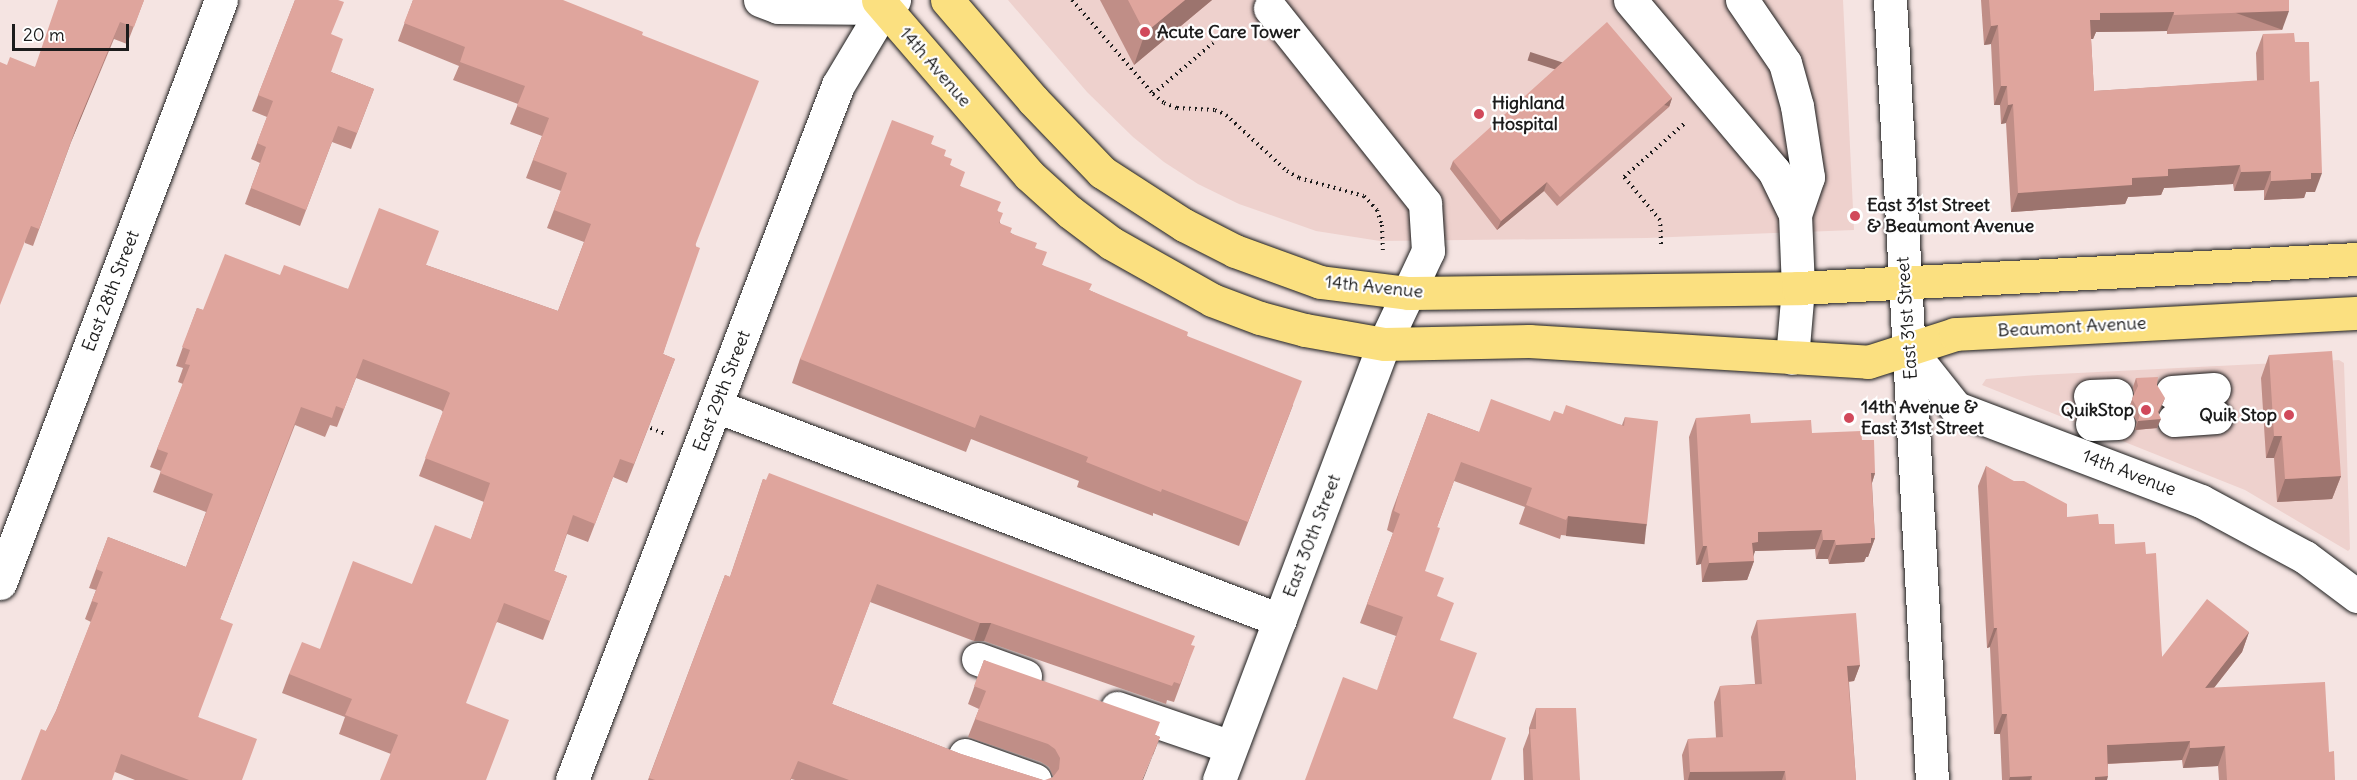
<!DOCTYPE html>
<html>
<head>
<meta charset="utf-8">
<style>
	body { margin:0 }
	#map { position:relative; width:2357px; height:780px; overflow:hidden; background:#f5e4e2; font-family:Delius,sans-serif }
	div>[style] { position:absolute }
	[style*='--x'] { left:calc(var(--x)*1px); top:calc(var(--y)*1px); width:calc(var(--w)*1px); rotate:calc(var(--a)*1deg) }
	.built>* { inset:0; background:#eed1cd }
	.path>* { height:4px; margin-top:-2px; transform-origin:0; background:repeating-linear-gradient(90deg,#1c1c1c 0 1.5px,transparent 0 6px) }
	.roads { filter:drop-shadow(0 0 2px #1c1c1c) drop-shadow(0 0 2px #1c1c1c) }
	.minor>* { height:33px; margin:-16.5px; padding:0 16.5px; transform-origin:16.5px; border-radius:16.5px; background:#fff }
	.major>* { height:33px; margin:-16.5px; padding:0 16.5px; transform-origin:16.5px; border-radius:16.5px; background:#fbe080 }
	.wall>* { inset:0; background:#c08e87 }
	.shaded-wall>* { inset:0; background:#9c746e; transform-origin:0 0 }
	.building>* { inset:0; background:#dfa59d }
	.dots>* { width:16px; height:16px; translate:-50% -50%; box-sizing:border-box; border:3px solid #fff; border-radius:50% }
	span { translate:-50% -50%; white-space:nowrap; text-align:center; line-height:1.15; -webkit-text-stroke:4.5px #fff; paint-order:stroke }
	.poi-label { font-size:18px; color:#1c1c1c; font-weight:700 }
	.left { translate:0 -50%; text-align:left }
	.right { translate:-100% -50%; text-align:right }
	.street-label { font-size:18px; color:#1c1c1c }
	.scale { position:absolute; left:12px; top:24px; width:117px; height:27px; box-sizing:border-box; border:3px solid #1c1c1c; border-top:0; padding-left:8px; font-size:18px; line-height:21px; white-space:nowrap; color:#1c1c1c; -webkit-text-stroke:4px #fff; paint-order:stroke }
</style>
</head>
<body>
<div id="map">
	<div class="built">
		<i style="clip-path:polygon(1008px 0,1843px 0,1854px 230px,1647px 238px,1380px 241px,1316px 231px,1239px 204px,1198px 184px,1164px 162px,1133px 137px,1087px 92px)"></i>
		<i style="clip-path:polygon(2339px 360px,2344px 363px,2350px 549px,2348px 551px,2245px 490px,1982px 385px,1986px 379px,2038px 375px)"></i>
	</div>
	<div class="path">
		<i style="--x:1072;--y:0;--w:124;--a:49.2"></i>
		<i style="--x:1153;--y:94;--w:14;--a:39"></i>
		<i style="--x:1164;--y:103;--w:14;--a:21"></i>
		<i style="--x:1177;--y:108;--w:38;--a:3"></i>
		<i style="--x:1215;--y:110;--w:12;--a:24"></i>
		<i style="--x:1226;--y:115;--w:83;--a:42.6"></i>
		<i style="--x:1287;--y:171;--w:14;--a:30"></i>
		<i style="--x:1299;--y:178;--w:67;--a:15.5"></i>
		<i style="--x:1364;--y:196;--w:19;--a:47"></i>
		<i style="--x:1377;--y:210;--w:16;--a:72"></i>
		<i style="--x:1382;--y:225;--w:25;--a:88"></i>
		<i style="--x:1153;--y:94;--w:79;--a:-40.4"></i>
		<i style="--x:1661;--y:244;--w:24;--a:-92"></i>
		<i style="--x:1660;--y:220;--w:56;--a:-129.9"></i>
		<i style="--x:1624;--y:177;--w:81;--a:-41.5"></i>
		<i style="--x:645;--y:426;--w:22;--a:21"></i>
	</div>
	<div class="roads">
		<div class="minor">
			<i style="--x:760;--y:0;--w:19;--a:21"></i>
			<i style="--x:778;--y:7;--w:106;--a:0.5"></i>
			<i style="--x:884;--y:8;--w:13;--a:-39"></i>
			<i style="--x:1630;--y:0;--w:224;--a:49.9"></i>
			<i style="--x:1774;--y:171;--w:48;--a:64"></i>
			<i style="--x:1742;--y:0;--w:76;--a:55.7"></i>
			<i style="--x:1785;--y:63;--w:45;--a:74.4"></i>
			<i style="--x:1797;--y:106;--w:72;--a:81.2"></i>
			<i style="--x:1808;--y:177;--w:39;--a:109"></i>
			<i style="--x:1795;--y:214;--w:74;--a:87.7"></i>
			<i style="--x:1798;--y:288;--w:70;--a:94.9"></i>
			<i style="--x:1890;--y:0;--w:781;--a:86.92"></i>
			<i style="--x:1909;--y:349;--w:75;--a:51.5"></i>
			<i style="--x:1956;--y:408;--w:262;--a:20.8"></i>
			<i style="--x:2201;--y:501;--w:118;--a:28.3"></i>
			<i style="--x:2305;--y:557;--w:65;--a:36.9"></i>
			<i style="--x:2172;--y:392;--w:42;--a:-4.1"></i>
			<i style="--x:2090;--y:396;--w:26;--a:-2"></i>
			<i style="--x:716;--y:406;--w:603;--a:20.78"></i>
			<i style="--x:2174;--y:420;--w:42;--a:-4.1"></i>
			<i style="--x:2092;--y:424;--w:26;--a:-2"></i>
			<i style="--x:0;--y:583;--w:623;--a:-69.24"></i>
			<i style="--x:978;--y:659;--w:50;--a:19.9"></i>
			<i style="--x:1117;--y:708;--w:120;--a:18.9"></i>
			<i style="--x:965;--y:755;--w:74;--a:19.7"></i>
			<i style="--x:572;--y:780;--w:744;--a:-69.06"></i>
			<i style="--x:838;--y:85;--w:90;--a:-59.1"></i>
			<i style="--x:1219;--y:780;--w:466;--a:-69.3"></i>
			<i style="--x:1384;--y:344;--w:103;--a:-64.7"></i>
			<i style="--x:1428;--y:251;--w:48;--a:-93.6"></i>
			<i style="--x:1425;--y:203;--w:249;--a:-128.5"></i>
		</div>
		<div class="major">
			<i style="--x:878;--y:0;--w:231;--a:49.2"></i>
			<i style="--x:1029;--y:175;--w:55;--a:42.1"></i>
			<i style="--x:1070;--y:212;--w:51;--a:37.1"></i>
			<i style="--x:1111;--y:243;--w:116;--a:29.4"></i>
			<i style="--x:1212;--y:300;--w:51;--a:20.6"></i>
			<i style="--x:1260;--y:318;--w:47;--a:14.9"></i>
			<i style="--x:1305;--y:330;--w:80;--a:10"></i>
			<i style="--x:1384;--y:344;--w:145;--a:-1.2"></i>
			<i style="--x:1529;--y:341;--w:340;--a:3.5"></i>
			<i style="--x:1868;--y:362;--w:91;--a:-17.8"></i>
			<i style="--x:1955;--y:334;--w:403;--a:-3"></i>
			<i style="--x:947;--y:0;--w:132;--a:49.3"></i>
			<i style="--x:1033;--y:100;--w:100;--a:46.2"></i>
			<i style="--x:1102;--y:172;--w:98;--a:32.9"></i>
			<i style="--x:1184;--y:225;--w:57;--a:27"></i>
			<i style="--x:1235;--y:251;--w:90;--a:20"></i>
			<i style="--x:1320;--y:282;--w:89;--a:7.1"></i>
			<i style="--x:1408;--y:293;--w:390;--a:-0.7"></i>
			<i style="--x:1798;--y:288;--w:560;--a:-2.97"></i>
		</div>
	</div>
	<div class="wall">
		<i style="clip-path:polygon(144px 0,127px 44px,114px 39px,71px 142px,33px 246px,25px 243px,7px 65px,35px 67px)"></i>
		<i style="clip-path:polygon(295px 0,331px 34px,331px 72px,374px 89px,351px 149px,332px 142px,300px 226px,245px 204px,260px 163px,251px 159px,267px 117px,252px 111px)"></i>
		<i style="clip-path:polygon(413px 0,642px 35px,696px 247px,663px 354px,675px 359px,627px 483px,613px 477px,588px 542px,567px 534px,554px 571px,567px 576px,543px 640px,497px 622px,391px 754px,339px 734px,345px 717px,282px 693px,289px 674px,320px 649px,412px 584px,471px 539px,484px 502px,419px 476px,443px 412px,441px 410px,356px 378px,337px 427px,330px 425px,325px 437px,295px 425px,220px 619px,198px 717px,242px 780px,135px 780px,115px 772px,46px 731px,56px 711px,91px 622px,85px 619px,96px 590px,89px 588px,108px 537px,186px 567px,206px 512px,153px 492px,161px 471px,150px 467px,183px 384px,178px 382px,183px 368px,176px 366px,197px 308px,203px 310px,280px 275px,348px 289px,426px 265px,558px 311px,584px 242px,547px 228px,561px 191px,526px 178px,542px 136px,510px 124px,518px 104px,453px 80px,459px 66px,398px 41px)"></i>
		<i style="clip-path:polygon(1100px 0,1212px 0,1134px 65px)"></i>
		<i style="clip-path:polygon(1981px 0,2289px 0,2282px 30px,2167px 34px,2167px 31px,2096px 32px,2093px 39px,2091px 39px,2094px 91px,2257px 81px,2256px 53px,2263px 34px,2295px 42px,2315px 192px,2306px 192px,2304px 198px,2264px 200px,2264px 190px,2234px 191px,2233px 184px,2164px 188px,2161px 195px,2128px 197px,2125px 204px,2011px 212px,2006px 123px,2001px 124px,2000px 105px,1994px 105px,1991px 44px,1984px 45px)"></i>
		<i style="clip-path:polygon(1672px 98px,1669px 107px,1557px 206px,1544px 191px,1497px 230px,1450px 169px,1453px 161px)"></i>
		<i style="clip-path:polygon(931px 144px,944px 156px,950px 165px,960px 186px,998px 211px,1000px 223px,1011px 233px,1035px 248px,1042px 265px,1089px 290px,1187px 336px,1293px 405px,1239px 546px,1153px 513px,1153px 516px,1077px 487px,1079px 481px,971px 439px,966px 452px,792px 383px,800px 359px)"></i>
		<i style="clip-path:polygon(2269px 355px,2341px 476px,2332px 499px,2277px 502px,2274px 458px,2266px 458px,2261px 378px)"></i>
		<i style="clip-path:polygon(2136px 378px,2157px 385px,2159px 413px,2157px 428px,2135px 430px,2137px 422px,2129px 408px,2134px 394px,2133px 387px)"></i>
		<i style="clip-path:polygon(1428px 413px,1479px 432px,1550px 421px,1563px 414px,1622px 425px,1625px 417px,1647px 524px,1640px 543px,1561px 535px,1560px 539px,1519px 524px,1525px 507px,1454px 481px,1377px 690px,1396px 636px,1360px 623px,1393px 533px,1387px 530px,1392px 511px)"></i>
		<i style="clip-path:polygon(1696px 418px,1751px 423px,1812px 433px,1862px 440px,1875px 473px,1872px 483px,1875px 538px,1868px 557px,1866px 557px,1864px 562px,1829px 564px,1828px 559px,1816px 559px,1815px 549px,1755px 551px,1753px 556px,1754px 561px,1747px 580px,1702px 582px,1701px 564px,1696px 565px,1689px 437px)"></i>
		<i style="clip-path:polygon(1986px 466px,2067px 517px,2099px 524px,2115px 544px,2146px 554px,2162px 657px,2249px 632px,2242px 652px,2214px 688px,2329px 752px,2335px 780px,2219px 780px,2218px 766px,2183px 768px,2182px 760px,2108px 764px,2107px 780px,2002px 780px,2000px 734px,1994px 734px,1990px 647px,1987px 648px,1978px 486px)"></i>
		<i style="clip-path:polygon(763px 479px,1191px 645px,1188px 664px,1174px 702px,1167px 700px,1166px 704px,984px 641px,974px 641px,870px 602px,832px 704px,961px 754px,1043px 780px,795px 780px,791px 779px,791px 780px,648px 780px,725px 575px,730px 577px)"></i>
		<i style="clip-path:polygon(1757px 620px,1860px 665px,1854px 681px,1849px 682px,1856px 780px,1684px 780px,1682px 755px,1688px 739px,1716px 738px,1714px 702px,1720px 686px,1755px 684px,1751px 637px)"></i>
		<i style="clip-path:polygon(984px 660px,1160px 737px,1153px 755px,1053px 776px,1049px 767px,1041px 762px,968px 737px,979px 709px,968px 704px)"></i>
		<i style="clip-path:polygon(1536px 708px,1580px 780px,1524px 780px,1523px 749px,1529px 733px,1529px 728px)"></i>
	</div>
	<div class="shaded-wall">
		<i style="clip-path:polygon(1185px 0,1212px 0,1134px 65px,1145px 33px)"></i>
		<i style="left:2289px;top:11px;width:20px;height:115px;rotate:110deg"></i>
		<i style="clip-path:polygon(2174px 12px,2167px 31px,2096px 32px,2093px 39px,2083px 39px,2090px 20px,2100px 13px)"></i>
		<i style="clip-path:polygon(120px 22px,71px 142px,33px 246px,77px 125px)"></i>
		<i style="clip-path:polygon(1998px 25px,1991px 44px,1984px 45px,1991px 26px)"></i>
		<i style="clip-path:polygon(2001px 86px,2007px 86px,2000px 105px,1994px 105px)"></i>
		<i style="left:1672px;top:98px;width:9px;height:149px;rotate:108deg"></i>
		<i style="clip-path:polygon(2013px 104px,2006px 123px,2001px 124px,2008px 105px)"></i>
		<i style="clip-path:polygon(2240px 165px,2233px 184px,2164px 188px,2161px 195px,2128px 197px,2125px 204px,2011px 212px,2018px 193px,2168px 169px)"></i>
		<i style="clip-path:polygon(2271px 171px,2264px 190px,2234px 191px,2241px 172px)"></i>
		<i style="clip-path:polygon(2311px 173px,2322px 173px,2315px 192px,2306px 192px,2304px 198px,2264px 200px,2271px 181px)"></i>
		<i style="clip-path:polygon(1547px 182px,1544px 191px,1497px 230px,1501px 221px)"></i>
		<i style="clip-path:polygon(2165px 398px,2156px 419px,2161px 419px,2157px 428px,2135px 430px,2138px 421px)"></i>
		<i style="clip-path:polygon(2274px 436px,2282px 436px,2274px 458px,2266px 458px)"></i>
		<i style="clip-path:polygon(1871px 473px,1875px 473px,1869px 492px)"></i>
		<i style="clip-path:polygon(2341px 476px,2332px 499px,2277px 502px,2285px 479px)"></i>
		<i style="left:1568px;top:516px;width:79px;height:20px;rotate:6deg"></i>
		<i style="clip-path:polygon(1822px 530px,1815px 549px,1755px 551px,1752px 561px,1754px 561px,1747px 580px,1702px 582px,1709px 563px,1758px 532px)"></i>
		<i style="clip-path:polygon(1871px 538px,1875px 538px,1868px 557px,1866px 557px,1864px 562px,1829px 564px,1836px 545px)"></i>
		<i style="clip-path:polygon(1823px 540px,1835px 540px,1828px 559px,1816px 559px)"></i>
		<i style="clip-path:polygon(1703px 546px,1707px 546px,1701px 564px,1696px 565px)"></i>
		<i style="clip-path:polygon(980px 623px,991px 623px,984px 641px,974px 641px)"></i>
		<i style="clip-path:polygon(1994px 628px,1997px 628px,1990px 647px,1987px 648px)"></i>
		<i style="clip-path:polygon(2249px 632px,2242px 652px,2198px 708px,2205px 688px)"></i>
		<i style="clip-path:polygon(1860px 665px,1854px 681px,1841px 682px,1847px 666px)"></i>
		<i style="clip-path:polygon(2002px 714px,2007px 714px,2000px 734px,1994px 734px)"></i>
		<i style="clip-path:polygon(1160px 737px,1143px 780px,1142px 780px)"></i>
		<i style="clip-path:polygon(2190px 741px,2182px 760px,2100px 764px,2107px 745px)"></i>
		<i style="clip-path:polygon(2225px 746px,2218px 766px,2183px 768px,2190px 748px)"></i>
		<i style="clip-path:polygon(1785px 771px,1782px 780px,1688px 780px,1690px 772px)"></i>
		<i style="clip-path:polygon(2032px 776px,2030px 780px,2009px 780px,2010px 777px)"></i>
		<i style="clip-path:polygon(2108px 776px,2107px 780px,2094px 780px,2095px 777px)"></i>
	</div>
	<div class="building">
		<i style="clip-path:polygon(58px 0,144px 0,134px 27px,120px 22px,77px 125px,39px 229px,31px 226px,0 305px,0 62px,7px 65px,10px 57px,35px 67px)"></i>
		<i style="clip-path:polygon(295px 0,338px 0,344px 2px,331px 34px,343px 39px,331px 72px,374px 89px,357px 133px,338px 126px,306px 210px,251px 188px,266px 147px,257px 143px,273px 101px,258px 95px)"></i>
		<i style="clip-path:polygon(413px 0,563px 0,643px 32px,642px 35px,759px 81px,695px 246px,700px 248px,663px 354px,675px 359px,634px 464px,620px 459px,595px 524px,573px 515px,554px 571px,567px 576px,550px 621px,504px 603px,466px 703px,509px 720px,486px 780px,380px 780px,398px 735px,345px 715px,352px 699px,289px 674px,302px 642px,320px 649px,353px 561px,412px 584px,435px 525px,471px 539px,490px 483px,425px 458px,450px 393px,447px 391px,363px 359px,344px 409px,336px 406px,332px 418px,301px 407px,220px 619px,233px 624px,198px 717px,257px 739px,242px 780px,189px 780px,121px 754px,112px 780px,21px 780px,41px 729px,46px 731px,56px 711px,98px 603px,92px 601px,103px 572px,96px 569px,108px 537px,186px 567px,213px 494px,160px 473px,168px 453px,157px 449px,190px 365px,185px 364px,190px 350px,182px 347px,197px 308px,203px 310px,225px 254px,280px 275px,284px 265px,348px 289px,379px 208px,439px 231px,426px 265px,558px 311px,591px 224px,554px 210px,567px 173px,533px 160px,549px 118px,517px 106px,525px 86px,460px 62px,465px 47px,404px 23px)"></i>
		<i style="clip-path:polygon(1128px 0,1185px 0,1145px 33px)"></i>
		<i style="clip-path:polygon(1989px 0,2289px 0,2289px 11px,2174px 15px,2174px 12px,2100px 13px,2100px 20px,2090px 20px,2094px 91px,2264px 80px,2263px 34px,2294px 33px,2295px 42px,2309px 42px,2310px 82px,2319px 81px,2322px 173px,2311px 173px,2311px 179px,2271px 181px,2271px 171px,2241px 172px,2240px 165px,2168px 169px,2168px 176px,2132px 178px,2132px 185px,2018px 193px,2013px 104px,2008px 105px,2007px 86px,2001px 86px,1998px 25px,1991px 26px)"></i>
		<i style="clip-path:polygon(1607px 22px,1672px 98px,1560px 197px,1547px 182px,1501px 221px,1453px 161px)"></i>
		<i style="clip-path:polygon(892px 120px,934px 136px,931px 144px,946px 150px,944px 156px,952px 159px,950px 165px,965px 172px,960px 186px,1001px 202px,997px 211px,1003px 213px,999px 223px,1012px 228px,1010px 233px,1037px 243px,1035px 248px,1047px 252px,1042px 265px,1092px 284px,1089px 290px,1188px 332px,1187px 336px,1302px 381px,1248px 522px,1162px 489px,1161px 492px,1086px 462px,1088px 457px,980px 415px,975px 428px,800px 359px)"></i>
		<i style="clip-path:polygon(2332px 351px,2341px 476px,2285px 479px,2282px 436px,2274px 436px,2269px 355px)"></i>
		<i style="clip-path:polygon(2158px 377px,2157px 385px,2165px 398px,2158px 412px,2161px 419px,2138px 421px,2140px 413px,2132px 399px,2138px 386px,2136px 378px)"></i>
		<i style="clip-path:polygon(1491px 399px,1550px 421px,1554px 411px,1563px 414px,1566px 405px,1624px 426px,1625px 417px,1658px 421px,1647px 524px,1568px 516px,1566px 520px,1526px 505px,1532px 488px,1461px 462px,1437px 527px,1440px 528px,1425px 571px,1444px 578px,1437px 596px,1454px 603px,1440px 640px,1477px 653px,1453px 718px,1506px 738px,1491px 780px,1305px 780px,1343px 677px,1377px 690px,1403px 617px,1367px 604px,1400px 514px,1394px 511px,1399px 492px,1428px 413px,1479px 432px)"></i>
		<i style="clip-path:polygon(1750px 414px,1751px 423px,1811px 420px,1812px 433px,1861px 431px,1862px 440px,1874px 440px,1875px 473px,1871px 473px,1875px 538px,1871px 538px,1871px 543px,1836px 545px,1835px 540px,1823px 540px,1822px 530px,1758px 532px,1758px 542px,1752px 543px,1754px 561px,1709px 563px,1707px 546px,1703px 546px,1696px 418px)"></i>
		<i style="clip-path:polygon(1986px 466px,2014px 481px,2024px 481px,2067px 504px,2067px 517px,2098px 514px,2099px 524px,2114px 524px,2115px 544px,2145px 542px,2146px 554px,2156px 553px,2162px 657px,2207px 599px,2249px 632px,2205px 688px,2325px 682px,2329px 752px,2334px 751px,2335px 780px,2227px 780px,2225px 746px,2190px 748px,2190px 741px,2107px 745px,2108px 776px,2095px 777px,2095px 780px,2032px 780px,2032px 776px,2010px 777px,2007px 714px,2002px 714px,1997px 628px,1994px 628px)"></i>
		<i style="clip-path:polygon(769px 473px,1195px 636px,1191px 645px,1195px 646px,1180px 684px,1174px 682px,1172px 686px,991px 623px,980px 623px,877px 584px,832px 704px,961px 754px,1043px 780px,849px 780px,798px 761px,790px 780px,655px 780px,649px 778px,725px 575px,730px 577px,763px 479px,766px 480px)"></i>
		<i style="clip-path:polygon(1856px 613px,1860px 665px,1847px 666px,1856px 780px,1786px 780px,1785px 771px,1690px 772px,1688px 739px,1723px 737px,1720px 686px,1762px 684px,1757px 620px)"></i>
		<i style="clip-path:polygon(984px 660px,1160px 722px,1155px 735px,1160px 737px,1142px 780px,1045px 780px,1053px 777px,1059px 769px,1060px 758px,1055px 749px,1048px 744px,975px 719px,986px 691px,974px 686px)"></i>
		<i style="clip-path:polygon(1536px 708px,1576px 708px,1580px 780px,1533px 780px,1530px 729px,1536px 729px)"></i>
	</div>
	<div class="dots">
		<i style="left:1145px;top:32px;background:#d1495b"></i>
		<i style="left:1479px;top:114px;background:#d1495b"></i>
		<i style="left:1855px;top:216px;background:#d1495b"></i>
		<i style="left:2146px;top:410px;background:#d1495b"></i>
		<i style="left:2289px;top:415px;background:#d1495b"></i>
		<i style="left:1849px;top:418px;background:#d1495b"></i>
	</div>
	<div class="poi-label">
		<span class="left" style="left:1157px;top:32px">Acute Care Tower</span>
		<span class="left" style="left:1492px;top:114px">Highland<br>Hospital</span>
		<span class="left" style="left:1867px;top:216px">East 31st Street<br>&amp; Beaumont Avenue</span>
		<span class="left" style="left:1861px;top:418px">14th Avenue &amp;<br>East 31st Street</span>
		<span class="right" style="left:2134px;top:410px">QuikStop</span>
		<span class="right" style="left:2277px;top:415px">Quik Stop</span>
	</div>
	<div class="street-label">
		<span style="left:935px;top:67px;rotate:49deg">14th Avenue</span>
		<span style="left:1374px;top:287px;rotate:6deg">14th Avenue</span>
		<span style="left:111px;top:291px;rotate:-69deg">East 28th Street</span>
		<span style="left:1907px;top:318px;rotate:-94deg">East 31st Street</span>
		<span style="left:2072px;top:327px;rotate:-3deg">Beaumont Avenue</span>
		<span style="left:722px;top:391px;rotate:-69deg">East 29th Street</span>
		<span style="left:2129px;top:473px;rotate:21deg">14th Avenue</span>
		<span style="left:1312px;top:536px;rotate:-69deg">East 30th Street</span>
	</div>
	<div class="scale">20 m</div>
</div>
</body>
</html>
